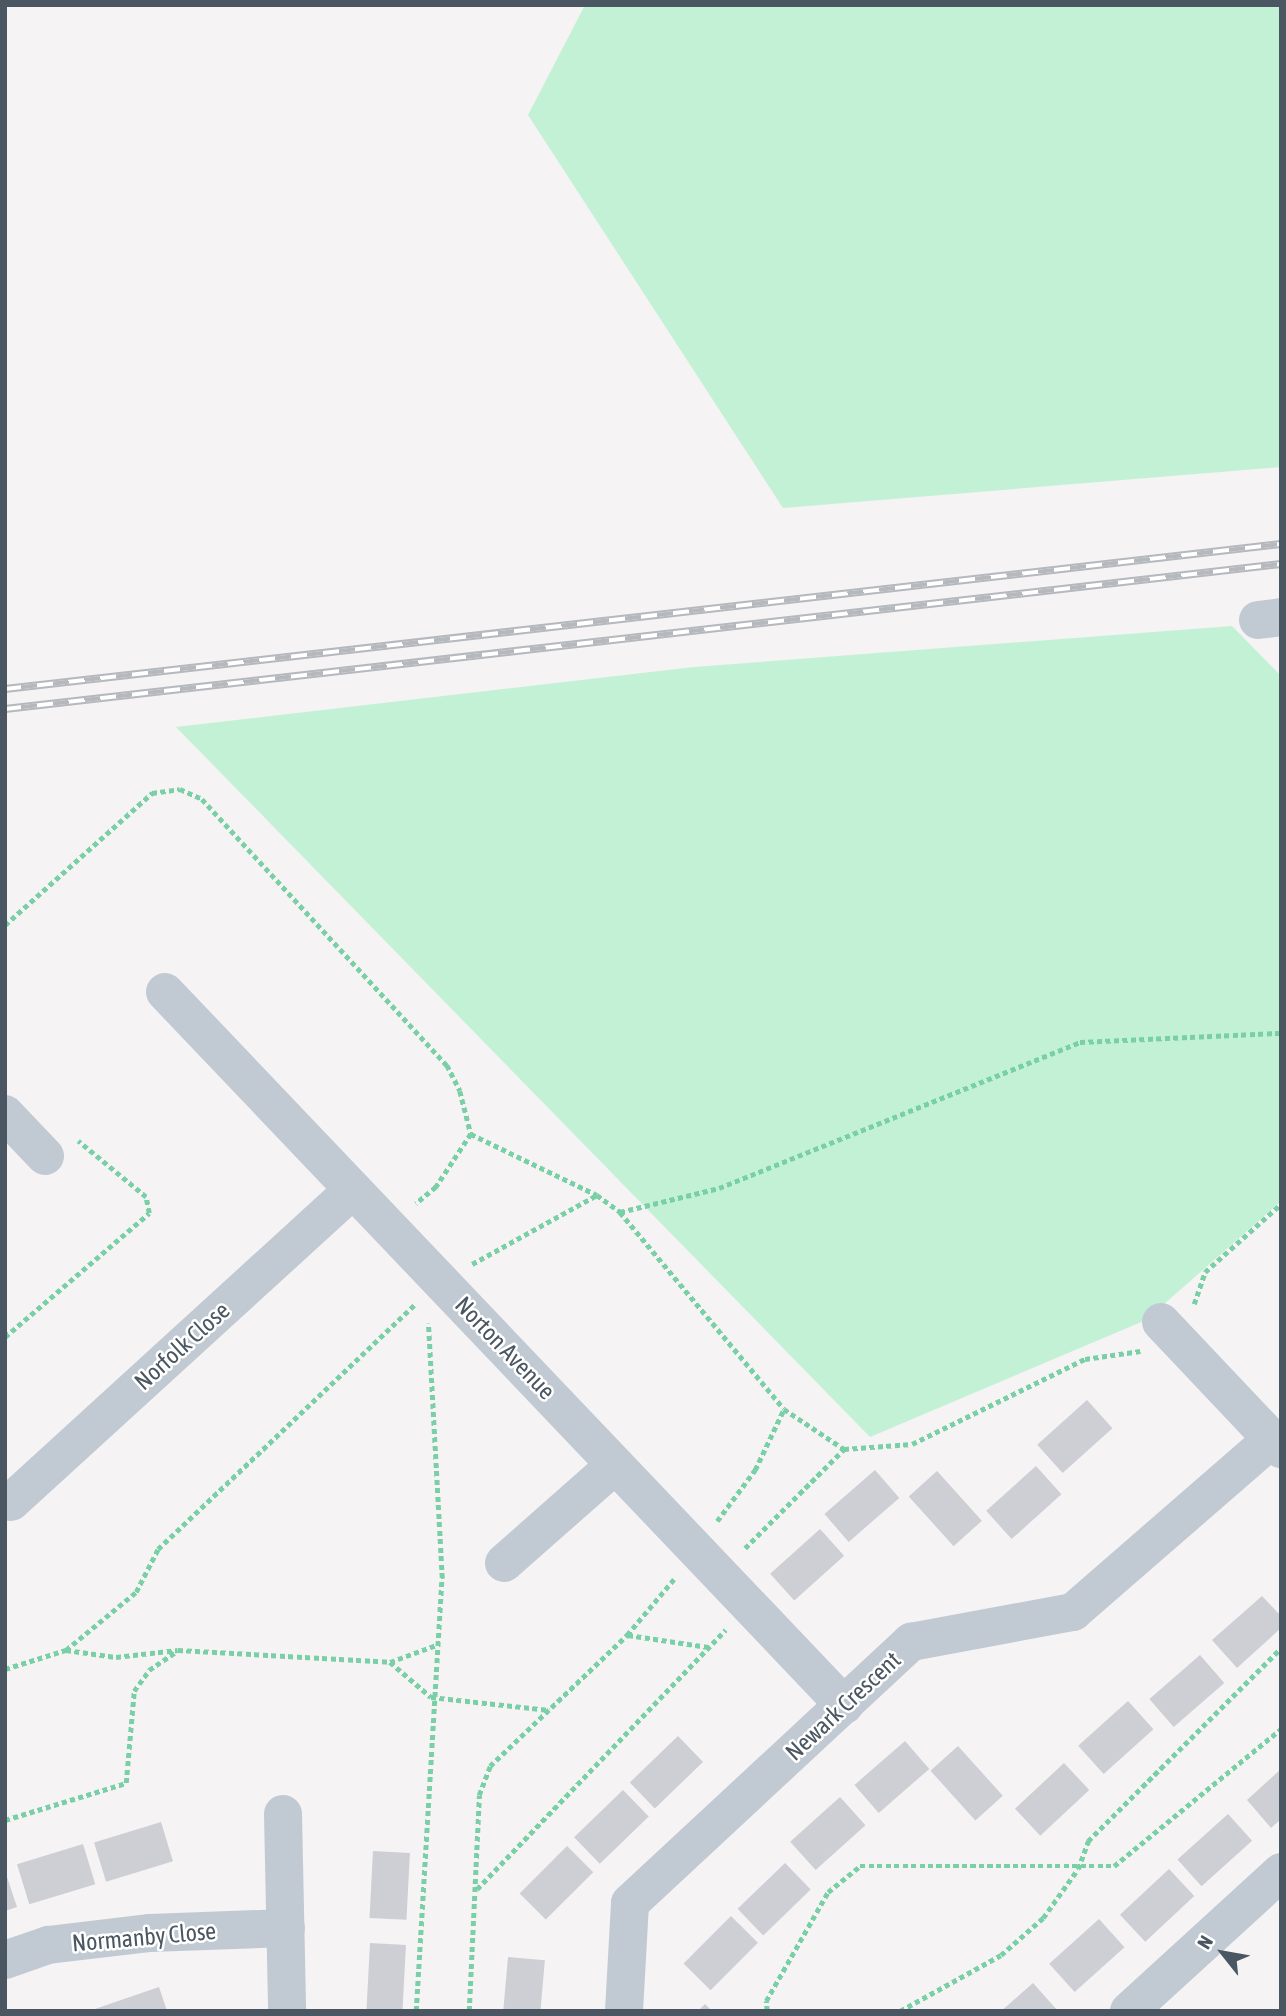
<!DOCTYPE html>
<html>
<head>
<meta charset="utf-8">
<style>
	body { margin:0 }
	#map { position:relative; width:1286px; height:2016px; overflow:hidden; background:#f5f3f3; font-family:"Asap Condensed",sans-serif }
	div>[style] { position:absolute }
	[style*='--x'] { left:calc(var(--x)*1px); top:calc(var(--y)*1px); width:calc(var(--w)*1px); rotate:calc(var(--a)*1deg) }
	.green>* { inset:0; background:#c3f1d5 }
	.building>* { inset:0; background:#cdcfd5; transform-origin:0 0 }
	.path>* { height:4.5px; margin-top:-2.25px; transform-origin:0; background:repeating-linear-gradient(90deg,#7ad0a6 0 5px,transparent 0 8.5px) }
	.minor>* { height:38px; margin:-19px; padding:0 19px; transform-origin:19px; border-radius:19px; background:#c1cad2 }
	.rail>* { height:8px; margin-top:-4px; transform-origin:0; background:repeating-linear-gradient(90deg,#fff 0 16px,#b5b8bd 0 32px); box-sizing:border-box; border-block:2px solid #b5b8bd }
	span { translate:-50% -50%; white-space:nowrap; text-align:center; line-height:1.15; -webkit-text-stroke:5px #fff; paint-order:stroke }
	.street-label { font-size:24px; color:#4a5661 }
	.frame { position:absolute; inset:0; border:7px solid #4a5661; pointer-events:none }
	.north { position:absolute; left:1188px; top:1918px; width:70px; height:70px; -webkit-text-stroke:5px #fff; paint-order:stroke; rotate:301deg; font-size:19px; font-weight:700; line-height:28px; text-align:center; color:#4a5661 }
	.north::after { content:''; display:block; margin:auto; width:24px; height:32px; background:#4a5661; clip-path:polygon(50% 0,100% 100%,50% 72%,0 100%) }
</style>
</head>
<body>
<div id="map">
	<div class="green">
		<i style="clip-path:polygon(585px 5px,1281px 5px,1281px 467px,783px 508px,528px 115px)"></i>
		<i style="clip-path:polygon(1232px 626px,1281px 676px,1281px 1201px,1146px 1320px,870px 1437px,176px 727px,694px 667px)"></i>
	</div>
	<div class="building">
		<i style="left:1087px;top:1400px;width:38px;height:67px;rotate:48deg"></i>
		<i style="left:1036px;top:1466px;width:38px;height:67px;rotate:48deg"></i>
		<i style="left:875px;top:1470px;width:37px;height:67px;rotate:49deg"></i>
		<i style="left:937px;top:1471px;width:67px;height:38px;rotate:48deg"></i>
		<i style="left:820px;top:1529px;width:36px;height:67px;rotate:48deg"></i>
		<i style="clip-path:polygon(1262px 1596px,1281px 1616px,1281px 1628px,1237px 1668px,1212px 1640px)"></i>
		<i style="left:1200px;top:1655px;width:37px;height:67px;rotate:49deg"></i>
		<i style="left:1128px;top:1701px;width:38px;height:67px;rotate:48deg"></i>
		<i style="left:678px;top:1736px;width:36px;height:67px;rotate:46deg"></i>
		<i style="left:905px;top:1741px;width:37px;height:67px;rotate:49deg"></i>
		<i style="left:958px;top:1746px;width:67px;height:37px;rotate:48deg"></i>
		<i style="left:1064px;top:1763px;width:37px;height:67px;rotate:47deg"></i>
		<i style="clip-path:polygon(1281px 1769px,1281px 1819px,1271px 1828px,1247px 1800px)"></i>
		<i style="left:623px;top:1790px;width:37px;height:68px;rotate:46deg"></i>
		<i style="left:840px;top:1797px;width:38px;height:67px;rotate:48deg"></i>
		<i style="left:1228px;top:1814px;width:36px;height:68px;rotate:48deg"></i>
		<i style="left:161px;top:1822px;width:41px;height:70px;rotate:73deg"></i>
		<i style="left:83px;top:1844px;width:42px;height:69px;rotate:73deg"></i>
		<i style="left:567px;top:1846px;width:37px;height:67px;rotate:45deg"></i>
		<i style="left:373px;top:1851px;width:37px;height:67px;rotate:3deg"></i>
		<i style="left:785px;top:1863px;width:37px;height:66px;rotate:46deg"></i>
		<i style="left:1169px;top:1869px;width:37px;height:67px;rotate:47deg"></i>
		<i style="clip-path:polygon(5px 1871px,17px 1907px,5px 1911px)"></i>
		<i style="left:731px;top:1916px;width:38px;height:67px;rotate:45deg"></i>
		<i style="left:1099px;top:1919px;width:38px;height:67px;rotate:48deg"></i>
		<i style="left:370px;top:1943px;width:36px;height:67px;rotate:3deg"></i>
		<i style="left:508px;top:1957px;width:37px;height:54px;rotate:5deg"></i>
		<i style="clip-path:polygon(1033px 1983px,1058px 2011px,1001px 2011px,1008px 2005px)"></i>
		<i style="clip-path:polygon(159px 1987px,167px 2011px,92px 2011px,92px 2010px)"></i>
		<i style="clip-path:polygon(705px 2004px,712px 2011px,698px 2011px)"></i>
	</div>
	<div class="path">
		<i style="--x:5;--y:925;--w:198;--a:-41.9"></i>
		<i style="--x:152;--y:793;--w:28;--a:-8"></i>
		<i style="--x:180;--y:789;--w:24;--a:24"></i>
		<i style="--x:202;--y:799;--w:362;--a:47.4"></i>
		<i style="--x:447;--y:1065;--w:29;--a:63"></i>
		<i style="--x:460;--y:1091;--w:44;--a:75.7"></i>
		<i style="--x:471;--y:1134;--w:64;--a:123.4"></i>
		<i style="--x:436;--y:1187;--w:26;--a:140"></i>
		<i style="--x:471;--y:1134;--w:140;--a:25.8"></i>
		<i style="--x:597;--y:1195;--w:29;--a:36"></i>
		<i style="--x:620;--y:1212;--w:256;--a:50.2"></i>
		<i style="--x:784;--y:1409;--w:72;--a:33.7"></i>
		<i style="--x:620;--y:1212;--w:102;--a:-13.6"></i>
		<i style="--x:719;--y:1188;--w:389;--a:-22"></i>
		<i style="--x:1080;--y:1042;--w:201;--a:-2.6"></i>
		<i style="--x:472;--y:1264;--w:143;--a:-28.9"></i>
		<i style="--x:1194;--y:1304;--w:34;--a:-71"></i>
		<i style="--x:1205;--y:1272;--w:102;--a:-41.8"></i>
		<i style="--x:5;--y:1337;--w:190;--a:-40.7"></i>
		<i style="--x:149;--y:1213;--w:16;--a:-101"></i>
		<i style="--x:146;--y:1197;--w:88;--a:-140.5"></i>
		<i style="--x:717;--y:1521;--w:64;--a:-53.3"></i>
		<i style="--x:755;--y:1470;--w:68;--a:-64.6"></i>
		<i style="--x:745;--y:1548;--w:140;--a:-45"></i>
		<i style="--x:844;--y:1449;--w:68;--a:-4.2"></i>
		<i style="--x:912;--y:1444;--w:193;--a:-26.2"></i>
		<i style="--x:1085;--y:1359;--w:56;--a:-8.3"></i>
		<i style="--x:628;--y:1635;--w:81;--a:8.5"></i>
		<i style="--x:66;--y:1650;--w:50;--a:8"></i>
		<i style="--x:116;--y:1657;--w:62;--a:-6.4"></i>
		<i style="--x:178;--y:1650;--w:212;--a:3.2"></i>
		<i style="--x:390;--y:1662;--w:52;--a:-20.2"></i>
		<i style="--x:390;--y:1662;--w:54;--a:40.5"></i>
		<i style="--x:431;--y:1697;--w:119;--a:6.3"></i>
		<i style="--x:5;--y:1669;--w:64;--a:-17.3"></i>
		<i style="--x:66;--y:1650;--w:91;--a:-39.6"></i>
		<i style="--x:136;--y:1592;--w:48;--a:-62.9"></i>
		<i style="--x:158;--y:1549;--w:354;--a:-43.6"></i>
		<i style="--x:5;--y:1820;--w:127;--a:-17"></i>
		<i style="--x:126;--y:1783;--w:92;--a:-85"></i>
		<i style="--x:134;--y:1691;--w:26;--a:-54"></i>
		<i style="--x:149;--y:1670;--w:34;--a:-34"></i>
		<i style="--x:477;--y:1889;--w:359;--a:-46.2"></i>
		<i style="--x:416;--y:2011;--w:434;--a:-86.6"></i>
		<i style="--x:442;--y:1578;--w:255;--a:-93.1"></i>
		<i style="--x:469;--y:2011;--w:216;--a:-87.3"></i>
		<i style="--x:479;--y:1795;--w:31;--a:-69"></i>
		<i style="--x:490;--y:1766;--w:190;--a:-43.7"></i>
		<i style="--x:627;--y:1635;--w:73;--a:-50"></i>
		<i style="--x:767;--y:2011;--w:10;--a:-96"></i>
		<i style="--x:766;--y:2001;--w:125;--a:-60.4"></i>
		<i style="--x:828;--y:1892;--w:41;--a:-39.1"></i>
		<i style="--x:860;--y:1866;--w:254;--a:0"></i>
		<i style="--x:1114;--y:1866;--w:216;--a:-39.4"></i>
		<i style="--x:900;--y:2011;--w:115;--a:-29"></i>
		<i style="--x:1001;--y:1955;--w:56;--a:-41.4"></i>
		<i style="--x:1043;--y:1918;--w:60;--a:-54.5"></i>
		<i style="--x:1078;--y:1869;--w:30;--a:-70"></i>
		<i style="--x:1088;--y:1841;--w:273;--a:-45"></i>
	</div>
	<div class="minor">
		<i style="--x:1258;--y:620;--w:23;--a:-7"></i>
		<i style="--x:165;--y:992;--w:985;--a:46.4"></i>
		<i style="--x:5;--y:1114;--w:58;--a:46.4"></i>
		<i style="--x:1161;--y:1322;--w:175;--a:46.6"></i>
		<i style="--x:11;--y:1502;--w:463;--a:-42.4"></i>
		<i style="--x:504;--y:1563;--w:148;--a:-41.4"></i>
		<i style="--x:283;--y:1814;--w:197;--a:88.8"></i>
		<i style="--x:5;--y:1960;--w:46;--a:-19.2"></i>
		<i style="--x:48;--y:1945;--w:103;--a:-6.7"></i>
		<i style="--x:150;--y:1933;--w:136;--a:-2.1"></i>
		<i style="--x:624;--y:2011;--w:108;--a:-86.8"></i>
		<i style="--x:630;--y:1903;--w:384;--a:-42.9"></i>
		<i style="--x:911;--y:1642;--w:165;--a:-10.5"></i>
		<i style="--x:1073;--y:1612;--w:264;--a:-41"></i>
		<i style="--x:1129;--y:2011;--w:206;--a:-42.4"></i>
	</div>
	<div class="rail">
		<i style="--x:5;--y:689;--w:1284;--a:-6.48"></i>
		<i style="--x:5;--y:709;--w:1284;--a:-6.48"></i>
	</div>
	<div class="street-label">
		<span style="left:182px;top:1346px;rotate:-42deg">Norfolk Close</span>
		<span style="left:505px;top:1348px;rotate:46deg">Norton Avenue</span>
		<span style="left:843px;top:1706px;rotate:-43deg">Newark Crescent</span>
		<span style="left:144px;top:1937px;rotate:-5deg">Normanby Close</span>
	</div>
	<div class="frame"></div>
	<div class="north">N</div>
</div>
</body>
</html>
